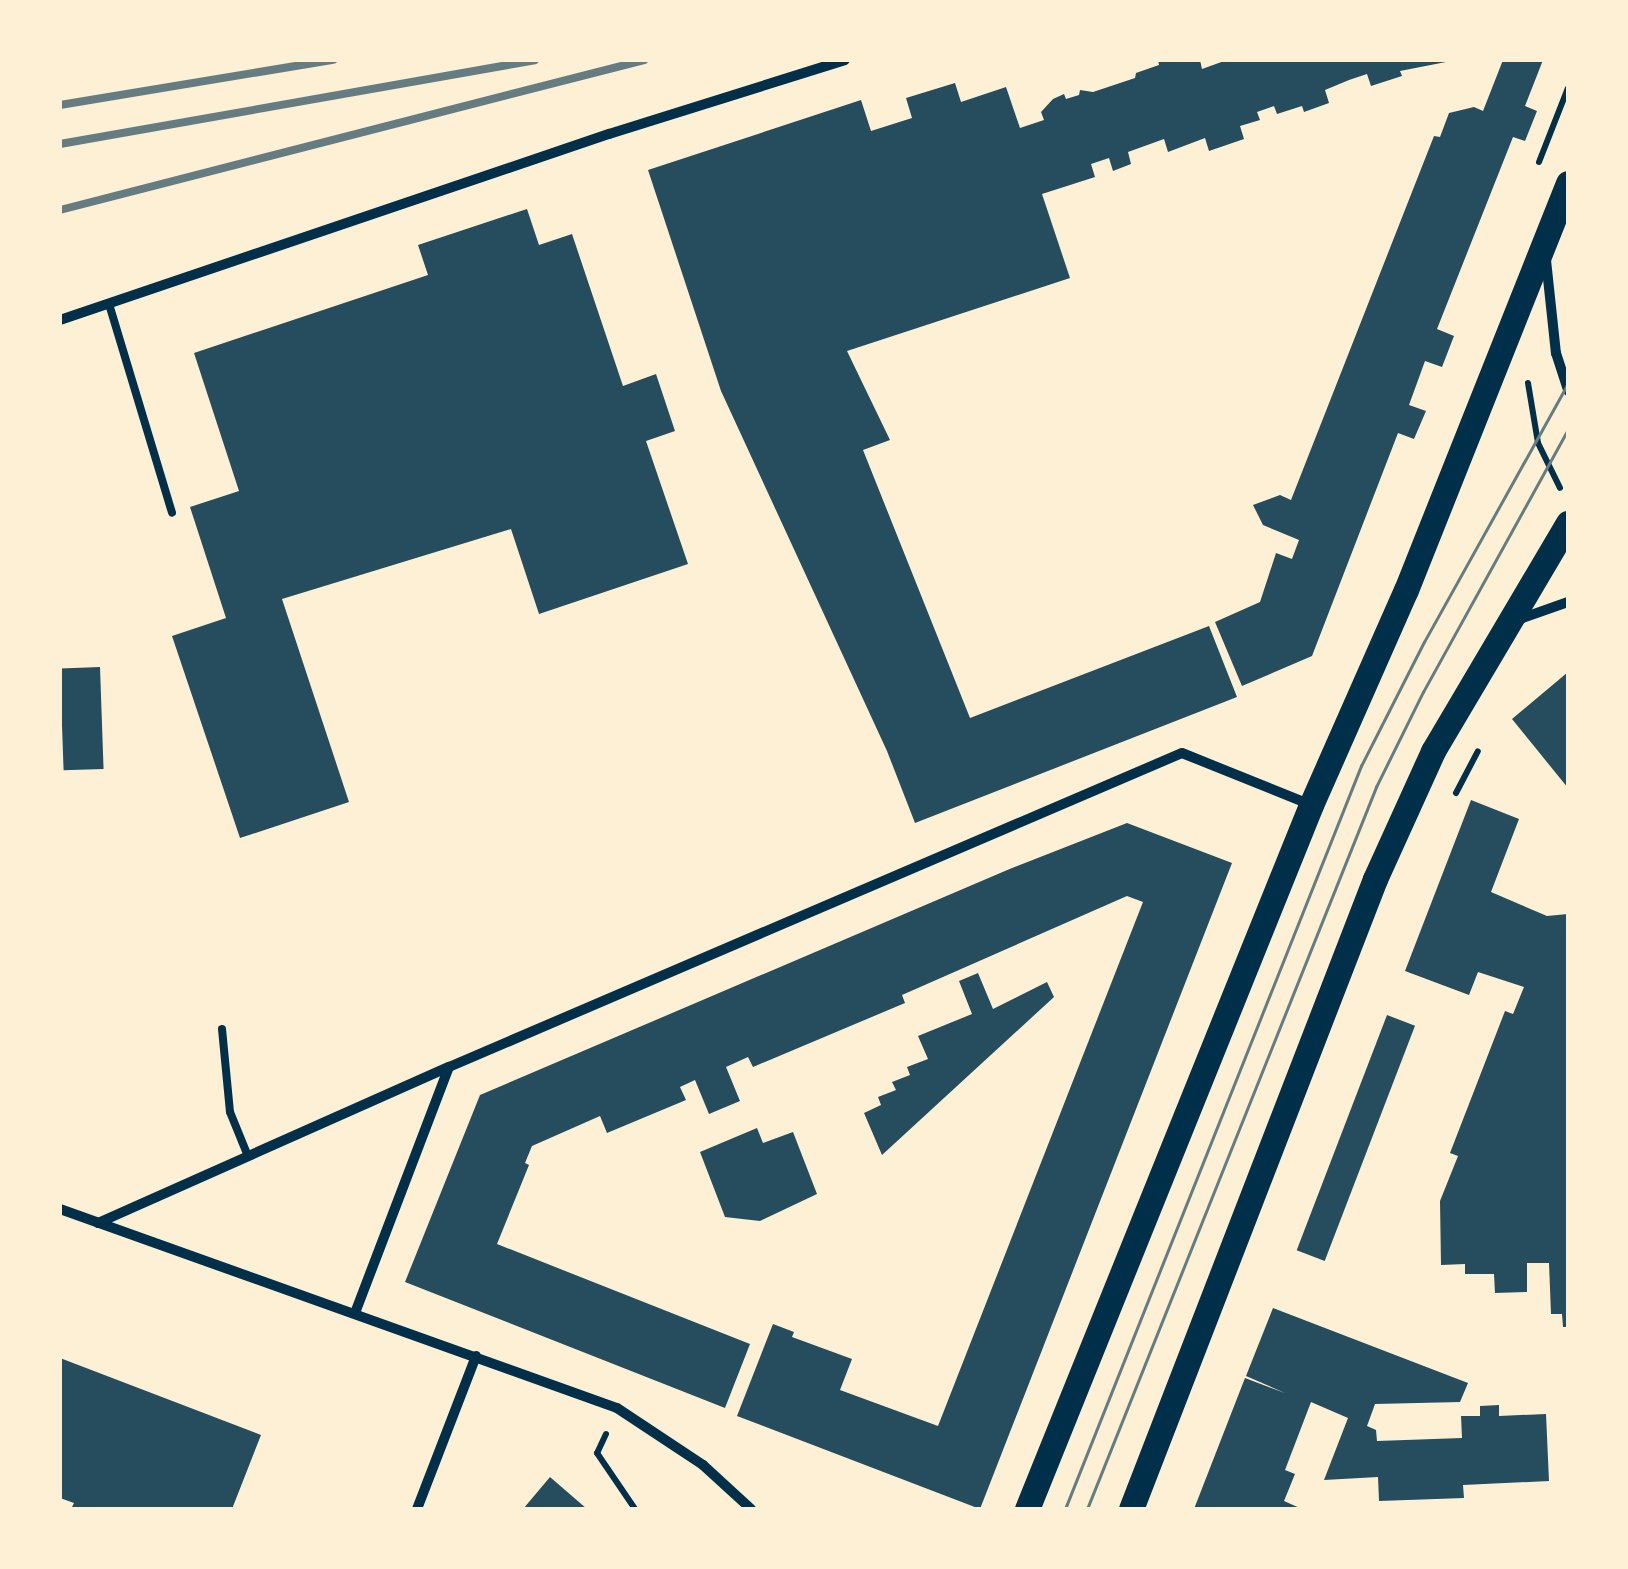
<!DOCTYPE html>
<html>
<head>
<meta charset="utf-8">
<style>
	body { margin:0 }
	#map { position:relative; width:1628px; height:1569px; overflow:hidden; background:#fdf0d5; font-family:Signika,sans-serif }
	div>[style] { position:absolute }
	[style*='--x'] { left:calc(var(--x)*1px); top:calc(var(--y)*1px); width:calc(var(--w)*1px); rotate:calc(var(--a)*1deg) }
	.building>* { inset:0; background:#264d5e; transform-origin:0 0 }
	.path>* { height:6px; margin:-3px; padding:0 3px; transform-origin:3px; border-radius:3px; background:#003049 }
	.service>* { height:8px; margin:-4px; padding:0 4px; transform-origin:4px; border-radius:4px; background:#003049 }
	.minor>* { height:10px; margin:-5px; padding:0 5px; transform-origin:5px; border-radius:5px; background:#003049 }
	.primary>* { height:25px; margin:-12.5px; padding:0 12.5px; transform-origin:12.5px; border-radius:12.5px; background:#003049 }
	.tram>* { height:2.5px; margin:-1.25px; padding:0 1.25px; transform-origin:1.25px; border-radius:1.25px; background:#657d81 }
	.rail>* { height:8px; margin:-4px; padding:0 4px; transform-origin:4px; border-radius:4px; background:#657d81 }
	span { translate:-50% -50%; white-space:nowrap; text-align:center; line-height:1.15; -webkit-text-stroke:8px #fdf0d5; paint-order:stroke }
	.frame { position:absolute; inset:0; border:62px solid #fdf0d5; pointer-events:none }
</style>
</head>
<body>
<div id="map">
	<div class="building">
		<i style="clip-path:polygon(1158px 60px,1200px 60px,1202px 69px,1227px 60px,1451px 61px,1400px 71px,1402px 76px,1371px 86px,1367px 74px,1349px 80px,1325px 90px,1329px 103px,1304px 112px,1302px 106px,1277px 114px,1274px 106px,1257px 112px,1260px 120px,1240px 126px,1244px 139px,1209px 151px,1205px 138px,1168px 152px,1164px 139px,1128px 152px,1131px 164px,1113px 171px,1109px 158px,1091px 164px,1095px 177px,1042px 194px,1070px 278px,847px 351px,890px 440px,863px 450px,970px 718px,1209px 626px,1237px 697px,915px 823px,887px 751px,721px 391px,648px 170px,861px 100px,871px 131px,912px 118px,906px 98px,955px 83px,961px 102px,1006px 87px,1020px 128px,1044px 120px,1041px 112px,1053px 99px,1064px 94px,1066px 99px,1079px 95px,1080px 90px,1093px 92px,1135px 78px,1136px 73px,1159px 65px)"></i>
		<i style="clip-path:polygon(1503px 60px,1543px 60px,1525px 106px,1537px 111px,1525px 141px,1513px 137px,1437px 329px,1454px 336px,1442px 367px,1425px 361px,1409px 405px,1426px 411px,1414px 439px,1398px 433px,1312px 656px,1242px 686px,1215px 622px,1260px 602px,1276px 553px,1292px 559px,1299px 540px,1263px 525px,1253px 505px,1280px 495px,1291px 500px,1434px 136px,1440px 137px,1449px 113px,1474px 107px,1483px 111px)"></i>
		<i style="clip-path:polygon(527px 209px,539px 245px,572px 234px,623px 386px,656px 374px,675px 431px,646px 441px,688px 564px,539px 614px,511px 529px,282px 599px,349px 802px,240px 838px,172px 636px,226px 618px,190px 507px,239px 491px,194px 353px,428px 275px,418px 245px)"></i>
		<i style="left:100px;top:667px;width:102px;height:40px;rotate:88deg"></i>
		<i style="clip-path:polygon(1568px 672px,1568px 788px,1512px 719px)"></i>
		<i style="clip-path:polygon(1471px 800px,1519px 819px,1491px 892px,1547px 916px,1568px 914px,1568px 1327px,1563px 1327px,1562px 1314px,1551px 1314px,1549px 1263px,1527px 1263px,1527px 1292px,1495px 1293px,1494px 1274px,1465px 1274px,1465px 1264px,1441px 1265px,1440px 1201px,1458px 1156px,1450px 1153px,1505px 1011px,1513px 1014px,1524px 987px,1478px 972px,1469px 995px,1405px 971px)"></i>
		<i style="clip-path:polygon(1127px 823px,1232px 863px,980px 1509px,737px 1416px,773px 1324px,794px 1332px,792px 1337px,852px 1359px,840px 1390px,938px 1426px,1143px 902px,1127px 896px,902px 995px,905px 1003px,753px 1067px,748px 1057px,726px 1067px,740px 1101px,709px 1114px,695px 1080px,680px 1087px,686px 1100px,607px 1133px,600px 1116px,532px 1146px,525px 1163px,529px 1165px,497px 1244px,750px 1344px,725px 1408px,405px 1282px,480px 1095px,1012px 868px)"></i>
		<i style="clip-path:polygon(978px 973px,993px 1009px,1047px 982px,1054px 997px,882px 1155px,864px 1113px,881px 1105px,878px 1097px,896px 1090px,892px 1082px,910px 1075px,907px 1067px,928px 1059px,918px 1036px,972px 1014px,959px 981px)"></i>
		<i style="left:1387px;top:1015px;width:30px;height:252px;rotate:21deg"></i>
		<i style="clip-path:polygon(757px 1128px,763px 1143px,793px 1132px,817px 1194px,760px 1221px,725px 1217px,700px 1152px)"></i>
		<i style="clip-path:polygon(1273px 1308px,1468px 1383px,1460px 1402px,1375px 1404px,1367px 1426px,1376px 1430px,1377px 1441px,1462px 1438px,1461px 1416px,1480px 1416px,1480px 1406px,1499px 1405px,1499px 1416px,1546px 1414px,1549px 1481px,1463px 1485px,1464px 1498px,1379px 1501px,1378px 1477px,1324px 1480px,1348px 1418px,1311px 1402px,1285px 1470px,1295px 1474px,1284px 1501px,1302px 1509px,1194px 1509px,1245px 1378px,1285px 1393px,1246px 1376px)"></i>
		<i style="clip-path:polygon(60px 1358px,261px 1435px,232px 1509px,71px 1509px,74px 1503px,60px 1498px)"></i>
		<i style="clip-path:polygon(550px 1477px,587px 1509px,523px 1509px)"></i>
	</div>
	<div class="path">
		<i style="--x:1539;--y:162;--w:79;--a:-68.6"></i>
		<i style="--x:1528;--y:383;--w:61;--a:80.5"></i>
		<i style="--x:1538;--y:443;--w:50;--a:63.9"></i>
		<i style="--x:1456;--y:793;--w:47;--a:-62.4"></i>
		<i style="--x:606;--y:1434;--w:21;--a:115"></i>
		<i style="--x:597;--y:1453;--w:68;--a:55.8"></i>
	</div>
	<div class="service">
		<i style="--x:109;--y:304;--w:218;--a:73.2"></i>
		<i style="--x:222;--y:1029;--w:83;--a:84.5"></i>
		<i style="--x:230;--y:1112;--w:48;--a:67.8"></i>
	</div>
	<div class="minor">
		<i style="--x:1546;--y:260;--w:94;--a:83.9"></i>
		<i style="--x:1556;--y:353;--w:40;--a:72"></i>
		<i style="--x:60;--y:320;--w:580;--a:-18.72"></i>
		<i style="--x:609;--y:134;--w:247;--a:-17.4"></i>
		<i style="--x:1517;--y:620;--w:54;--a:-19.4"></i>
		<i style="--x:60;--y:1209;--w:591;--a:19.66"></i>
		<i style="--x:617;--y:1408;--w:103;--a:33.5"></i>
		<i style="--x:703;--y:1465;--w:65;--a:42.5"></i>
		<i style="--x:98;--y:1223;--w:384;--a:-24"></i>
		<i style="--x:449;--y:1067;--w:797;--a:-23.19"></i>
		<i style="--x:1182;--y:753;--w:137;--a:21.9"></i>
		<i style="--x:355;--y:1313;--w:263;--a:-69.1"></i>
		<i style="--x:417;--y:1509;--w:164;--a:-68.9"></i>
	</div>
	<div class="primary">
		<i style="--x:1027;--y:1509;--w:759;--a:-68.03"></i>
		<i style="--x:1311;--y:805;--w:235;--a:-66.2"></i>
		<i style="--x:1406;--y:590;--w:438;--a:-68.3"></i>
		<i style="--x:1131;--y:1509;--w:676;--a:-68.83"></i>
		<i style="--x:1375;--y:879;--w:141;--a:-65.6"></i>
		<i style="--x:1433;--y:751;--w:265;--a:-59.4"></i>
	</div>
	<div class="tram">
		<i style="--x:1065;--y:1509;--w:800;--a:-68.28"></i>
		<i style="--x:1361;--y:766;--w:139;--a:-63.1"></i>
		<i style="--x:1424;--y:642;--w:296;--a:-60.9"></i>
		<i style="--x:1087;--y:1509;--w:778;--a:-68.18"></i>
		<i style="--x:1376;--y:787;--w:106;--a:-63.7"></i>
		<i style="--x:1423;--y:692;--w:300;--a:-61.1"></i>
	</div>
	<div class="rail">
		<i style="--x:60;--y:105;--w:277;--a:-9.4"></i>
		<i style="--x:60;--y:144;--w:482;--a:-10"></i>
		<i style="--x:60;--y:210;--w:603;--a:-14.4"></i>
	</div>
	<div class="frame"></div>
</div>
</body>
</html>
